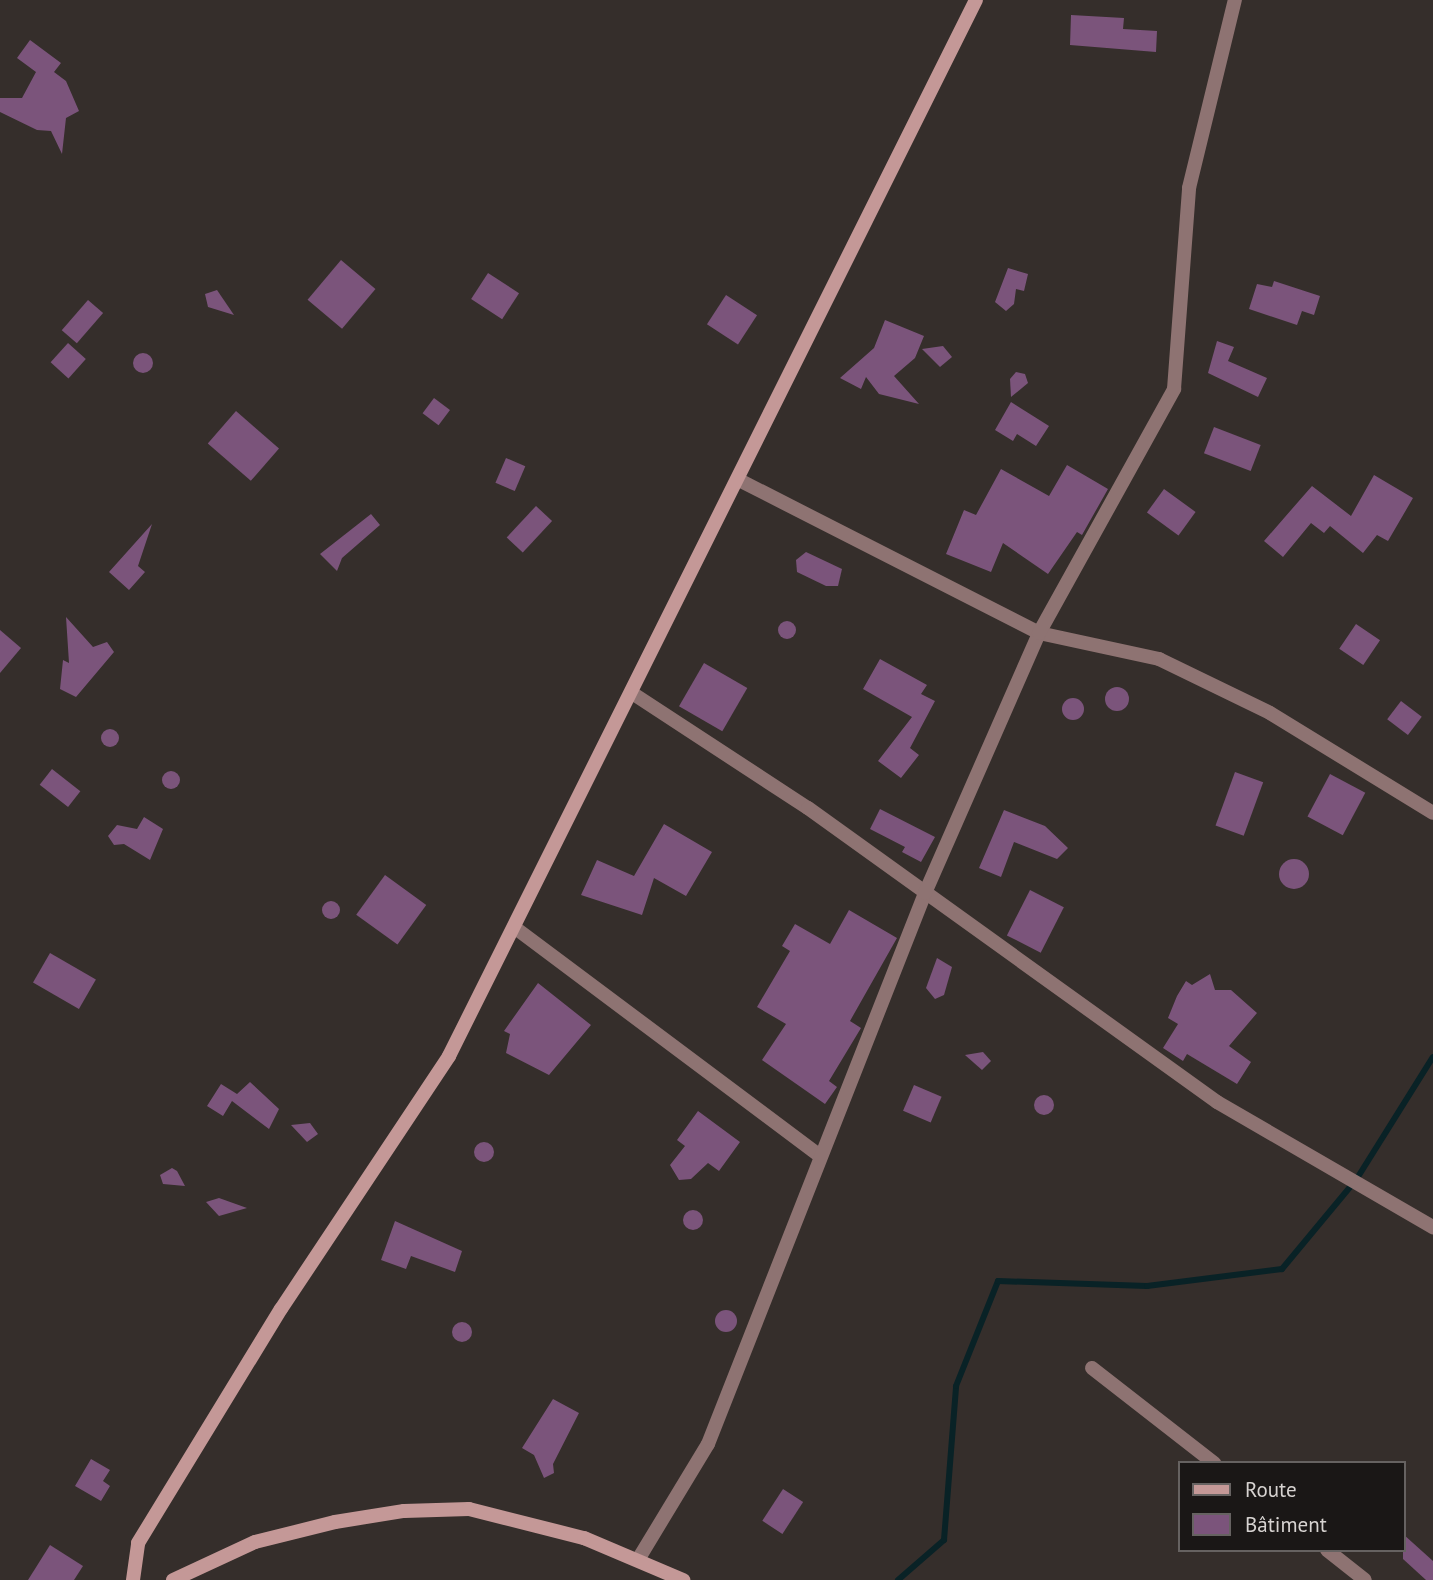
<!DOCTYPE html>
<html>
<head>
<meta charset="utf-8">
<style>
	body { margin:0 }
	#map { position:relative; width:1433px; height:1580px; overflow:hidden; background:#352e2b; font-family:"PT Sans",sans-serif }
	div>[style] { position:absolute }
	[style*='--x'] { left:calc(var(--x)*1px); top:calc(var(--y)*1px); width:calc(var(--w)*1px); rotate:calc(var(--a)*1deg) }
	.stream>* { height:6px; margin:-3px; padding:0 3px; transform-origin:3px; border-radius:3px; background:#092226 }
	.building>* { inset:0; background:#7b547b; transform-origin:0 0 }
	.round { border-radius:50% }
	.street>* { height:14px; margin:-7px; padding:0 7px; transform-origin:7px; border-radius:7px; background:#8e7372 }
	.secondary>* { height:14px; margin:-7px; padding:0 7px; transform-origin:7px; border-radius:7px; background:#c49897 }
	span { translate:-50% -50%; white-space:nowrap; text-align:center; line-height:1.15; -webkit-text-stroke:5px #1a1716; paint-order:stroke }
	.legend { position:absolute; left:1178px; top:1461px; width:228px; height:91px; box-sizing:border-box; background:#1a1716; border:2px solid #666261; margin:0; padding:9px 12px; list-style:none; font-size:21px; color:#d7d3d1 }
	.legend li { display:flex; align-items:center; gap:14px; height:35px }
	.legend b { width:35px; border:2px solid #666261 }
</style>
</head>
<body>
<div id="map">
	<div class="stream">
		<i style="--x:898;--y:1580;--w:61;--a:-41"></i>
		<i style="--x:944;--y:1540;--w:154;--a:-85.5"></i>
		<i style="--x:956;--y:1386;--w:113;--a:-68.2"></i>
		<i style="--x:998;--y:1281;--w:149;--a:1.9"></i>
		<i style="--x:1147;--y:1286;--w:136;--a:-7.2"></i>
		<i style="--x:1282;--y:1269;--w:116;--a:-50.3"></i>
		<i style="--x:1356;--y:1180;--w:145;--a:-58"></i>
	</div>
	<div class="building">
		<i style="clip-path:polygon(1071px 15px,1124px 18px,1123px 29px,1157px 31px,1156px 52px,1070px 45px)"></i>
		<i style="clip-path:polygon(30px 40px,61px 63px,54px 72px,66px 81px,79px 111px,66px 118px,62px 154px,51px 131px,37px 130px,0 112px,0 98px,22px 98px,36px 72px,17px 58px)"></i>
		<i style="left:341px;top:260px;width:45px;height:52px;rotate:40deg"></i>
		<i style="clip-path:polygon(1008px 268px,1028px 274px,1024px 291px,1016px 289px,1014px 304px,1006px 311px,995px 302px)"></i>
		<i style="left:488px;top:273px;width:37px;height:31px;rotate:33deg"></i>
		<i style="clip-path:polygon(1274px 281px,1320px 296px,1314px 315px,1302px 311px,1297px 325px,1249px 309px,1257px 284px,1272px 287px)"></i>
		<i style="clip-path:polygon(217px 290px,234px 315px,208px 307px,205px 294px)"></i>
		<i style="left:726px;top:295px;width:37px;height:35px;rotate:33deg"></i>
		<i style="left:88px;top:300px;width:20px;height:40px;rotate:41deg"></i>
		<i style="clip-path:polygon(885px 320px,924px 336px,915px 358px,894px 376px,919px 404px,879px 394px,866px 377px,861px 389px,840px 378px,874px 348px)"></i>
		<i style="clip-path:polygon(1217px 341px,1234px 347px,1228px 361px,1267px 378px,1258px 397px,1208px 373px)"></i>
		<i style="left:68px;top:343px;width:24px;height:26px;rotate:42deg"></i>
		<i style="clip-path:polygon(943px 346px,952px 357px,940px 367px,922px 349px)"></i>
		<i class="round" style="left:133px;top:353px;width:20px;height:20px"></i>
		<i style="clip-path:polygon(1016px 372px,1025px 374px,1028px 383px,1011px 397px,1010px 379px)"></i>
		<i style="left:434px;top:398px;width:20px;height:19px;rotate:37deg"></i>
		<i style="clip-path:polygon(1011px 402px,1049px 426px,1036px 446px,1017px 434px,1013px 441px,995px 430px)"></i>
		<i style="left:236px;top:411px;width:57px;height:43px;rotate:41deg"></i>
		<i style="left:1214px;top:427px;width:50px;height:28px;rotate:21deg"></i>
		<i style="left:506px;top:458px;width:21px;height:27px;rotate:23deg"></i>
		<i style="clip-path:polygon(1067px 465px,1108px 489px,1082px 535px,1077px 532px,1048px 574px,1003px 543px,991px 572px,946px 554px,964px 510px,976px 515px,1001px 469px,1049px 496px)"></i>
		<i style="clip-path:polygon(1374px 475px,1413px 498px,1388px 541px,1377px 535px,1363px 553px,1330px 526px,1324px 533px,1311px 523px,1283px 557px,1264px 541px,1312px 486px,1351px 516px)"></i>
		<i style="left:1164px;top:489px;width:39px;height:29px;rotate:36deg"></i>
		<i style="left:536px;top:506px;width:22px;height:43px;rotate:43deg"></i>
		<i style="clip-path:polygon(371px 514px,380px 525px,342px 558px,337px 571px,320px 554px)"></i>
		<i style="clip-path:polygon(152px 524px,138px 566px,145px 572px,129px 590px,109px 572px)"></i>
		<i style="clip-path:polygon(806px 552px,842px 569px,838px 586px,826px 586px,797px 572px,796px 560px)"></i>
		<i style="clip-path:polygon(66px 617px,93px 647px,107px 642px,114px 652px,76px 697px,60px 689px,63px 660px,69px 663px)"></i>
		<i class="round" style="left:778px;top:621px;width:18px;height:18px"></i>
		<i style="left:1356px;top:624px;width:29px;height:30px;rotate:34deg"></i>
		<i style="clip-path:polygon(0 630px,21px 648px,0 673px)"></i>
		<i style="clip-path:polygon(880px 659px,927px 685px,921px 694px,935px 701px,910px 748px,919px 755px,901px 778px,878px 761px,912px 717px,863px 689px)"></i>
		<i style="left:704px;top:663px;width:50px;height:50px;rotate:30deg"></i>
		<i class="round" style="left:1105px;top:687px;width:24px;height:24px"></i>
		<i class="round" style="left:1062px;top:698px;width:22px;height:22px"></i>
		<i style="left:1401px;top:701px;width:26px;height:23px;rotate:37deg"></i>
		<i class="round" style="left:101px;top:729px;width:18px;height:18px"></i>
		<i style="left:52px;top:769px;width:36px;height:20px;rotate:38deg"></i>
		<i class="round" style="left:162px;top:771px;width:18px;height:18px"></i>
		<i style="left:1235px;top:772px;width:30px;height:57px;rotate:20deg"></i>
		<i style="left:1330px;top:774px;width:40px;height:48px;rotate:28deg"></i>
		<i style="clip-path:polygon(880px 809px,935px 837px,921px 862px,902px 852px,905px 847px,870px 829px)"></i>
		<i style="clip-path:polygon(1004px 810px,1045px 826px,1068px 848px,1057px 859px,1014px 842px,1001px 877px,979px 868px)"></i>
		<i style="clip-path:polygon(144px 817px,163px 829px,150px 860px,124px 844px,114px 845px,108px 836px,117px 825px,137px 829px)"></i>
		<i style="clip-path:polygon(664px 824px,712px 852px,686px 896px,654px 878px,642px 915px,581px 895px,597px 860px,634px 876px)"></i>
		<i class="round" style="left:1279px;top:859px;width:30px;height:30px"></i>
		<i style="left:385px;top:875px;width:51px;height:49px;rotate:36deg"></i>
		<i style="left:1030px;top:890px;width:38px;height:51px;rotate:27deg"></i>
		<i class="round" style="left:322px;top:901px;width:18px;height:18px"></i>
		<i style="clip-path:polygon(849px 910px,897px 938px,850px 1021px,861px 1028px,829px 1081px,837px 1087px,825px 1104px,762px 1060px,786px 1024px,757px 1007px,790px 951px,782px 946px,795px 924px,830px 944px)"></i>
		<i style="left:50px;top:953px;width:53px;height:34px;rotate:30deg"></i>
		<i style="clip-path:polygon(937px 958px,952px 967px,944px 995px,935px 999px,926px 988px)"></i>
		<i style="clip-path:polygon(1210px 974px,1215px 990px,1231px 990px,1257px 1013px,1229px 1046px,1251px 1062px,1237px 1084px,1187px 1054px,1183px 1061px,1163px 1048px,1178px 1024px,1168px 1018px,1177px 996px,1186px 981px,1192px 985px)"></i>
		<i style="clip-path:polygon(538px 983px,591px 1025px,549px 1075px,506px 1053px,510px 1034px,504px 1031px)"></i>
		<i style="clip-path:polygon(983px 1052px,991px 1061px,982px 1070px,965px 1055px)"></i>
		<i style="clip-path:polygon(250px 1082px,279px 1109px,269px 1129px,232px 1101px,223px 1116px,207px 1106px,221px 1084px,237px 1094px)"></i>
		<i style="left:914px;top:1085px;width:30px;height:28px;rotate:23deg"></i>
		<i class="round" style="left:1034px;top:1095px;width:20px;height:20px"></i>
		<i style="clip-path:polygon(698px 1111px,740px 1142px,719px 1171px,708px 1163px,691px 1179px,679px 1180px,670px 1165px,685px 1146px,677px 1140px)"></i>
		<i style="clip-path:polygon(310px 1123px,318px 1134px,307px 1142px,291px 1125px)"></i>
		<i class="round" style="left:474px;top:1142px;width:20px;height:20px"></i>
		<i style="clip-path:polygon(172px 1168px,177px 1171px,185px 1186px,163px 1184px,160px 1175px)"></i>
		<i style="clip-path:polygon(219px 1198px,247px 1208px,219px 1216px,206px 1202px)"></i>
		<i class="round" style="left:683px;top:1210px;width:20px;height:20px"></i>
		<i style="clip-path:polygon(395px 1221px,462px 1251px,455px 1272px,411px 1256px,406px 1269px,381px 1260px)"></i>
		<i class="round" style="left:715px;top:1310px;width:22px;height:22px"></i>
		<i class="round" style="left:452px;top:1322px;width:20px;height:20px"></i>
		<i style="clip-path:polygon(553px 1399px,579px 1413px,553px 1464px,554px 1473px,544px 1478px,534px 1455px,522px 1448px)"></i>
		<i style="clip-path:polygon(91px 1459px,110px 1470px,103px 1481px,110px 1486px,101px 1501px,75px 1486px)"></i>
		<i style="left:783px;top:1489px;width:24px;height:38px;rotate:33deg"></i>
		<i style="clip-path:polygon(1403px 1534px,1433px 1561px,1433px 1580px,1426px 1580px,1403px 1559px)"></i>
		<i style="clip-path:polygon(50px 1545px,83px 1566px,74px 1580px,28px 1580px)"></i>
	</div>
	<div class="street">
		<i style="--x:739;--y:480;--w:337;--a:27"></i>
		<i style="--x:1039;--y:633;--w:123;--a:12.2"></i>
		<i style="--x:1159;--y:659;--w:123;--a:25.9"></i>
		<i style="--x:1270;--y:713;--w:191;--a:31.5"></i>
		<i style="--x:632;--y:693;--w:210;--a:33.2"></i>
		<i style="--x:808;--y:808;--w:504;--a:35.71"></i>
		<i style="--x:1217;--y:1102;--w:250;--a:30.1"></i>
		<i style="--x:514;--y:927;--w:382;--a:36.8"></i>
		<i style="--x:1092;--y:1368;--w:155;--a:37.9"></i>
		<i style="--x:1327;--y:1550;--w:48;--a:38.3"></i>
		<i style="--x:639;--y:1558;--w:133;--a:-58.8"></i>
		<i style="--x:708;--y:1444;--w:592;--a:-68.5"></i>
		<i style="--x:925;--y:893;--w:284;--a:-66.3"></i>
		<i style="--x:1039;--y:633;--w:279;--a:-61"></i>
		<i style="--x:1174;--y:389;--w:202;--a:-85.7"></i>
		<i style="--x:1189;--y:188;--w:194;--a:-76.3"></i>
	</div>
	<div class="secondary">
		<i style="--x:133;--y:1580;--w:37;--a:-82"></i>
		<i style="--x:138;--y:1543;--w:274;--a:-58.6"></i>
		<i style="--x:281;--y:1309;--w:304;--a:-56.4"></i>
		<i style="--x:449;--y:1056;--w:1180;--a:-63.48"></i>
		<i style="--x:173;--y:1580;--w:90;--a:-24.9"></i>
		<i style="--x:255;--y:1542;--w:82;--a:-14"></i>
		<i style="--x:335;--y:1522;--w:70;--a:-9.1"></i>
		<i style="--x:404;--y:1511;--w:65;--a:-1.8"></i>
		<i style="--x:469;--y:1509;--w:119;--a:14.2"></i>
		<i style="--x:584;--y:1538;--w:108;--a:23"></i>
	</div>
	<ul class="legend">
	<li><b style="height:9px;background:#c49897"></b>Route</li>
	<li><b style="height:19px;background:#7b547b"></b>Bâtiment</li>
	</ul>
</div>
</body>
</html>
